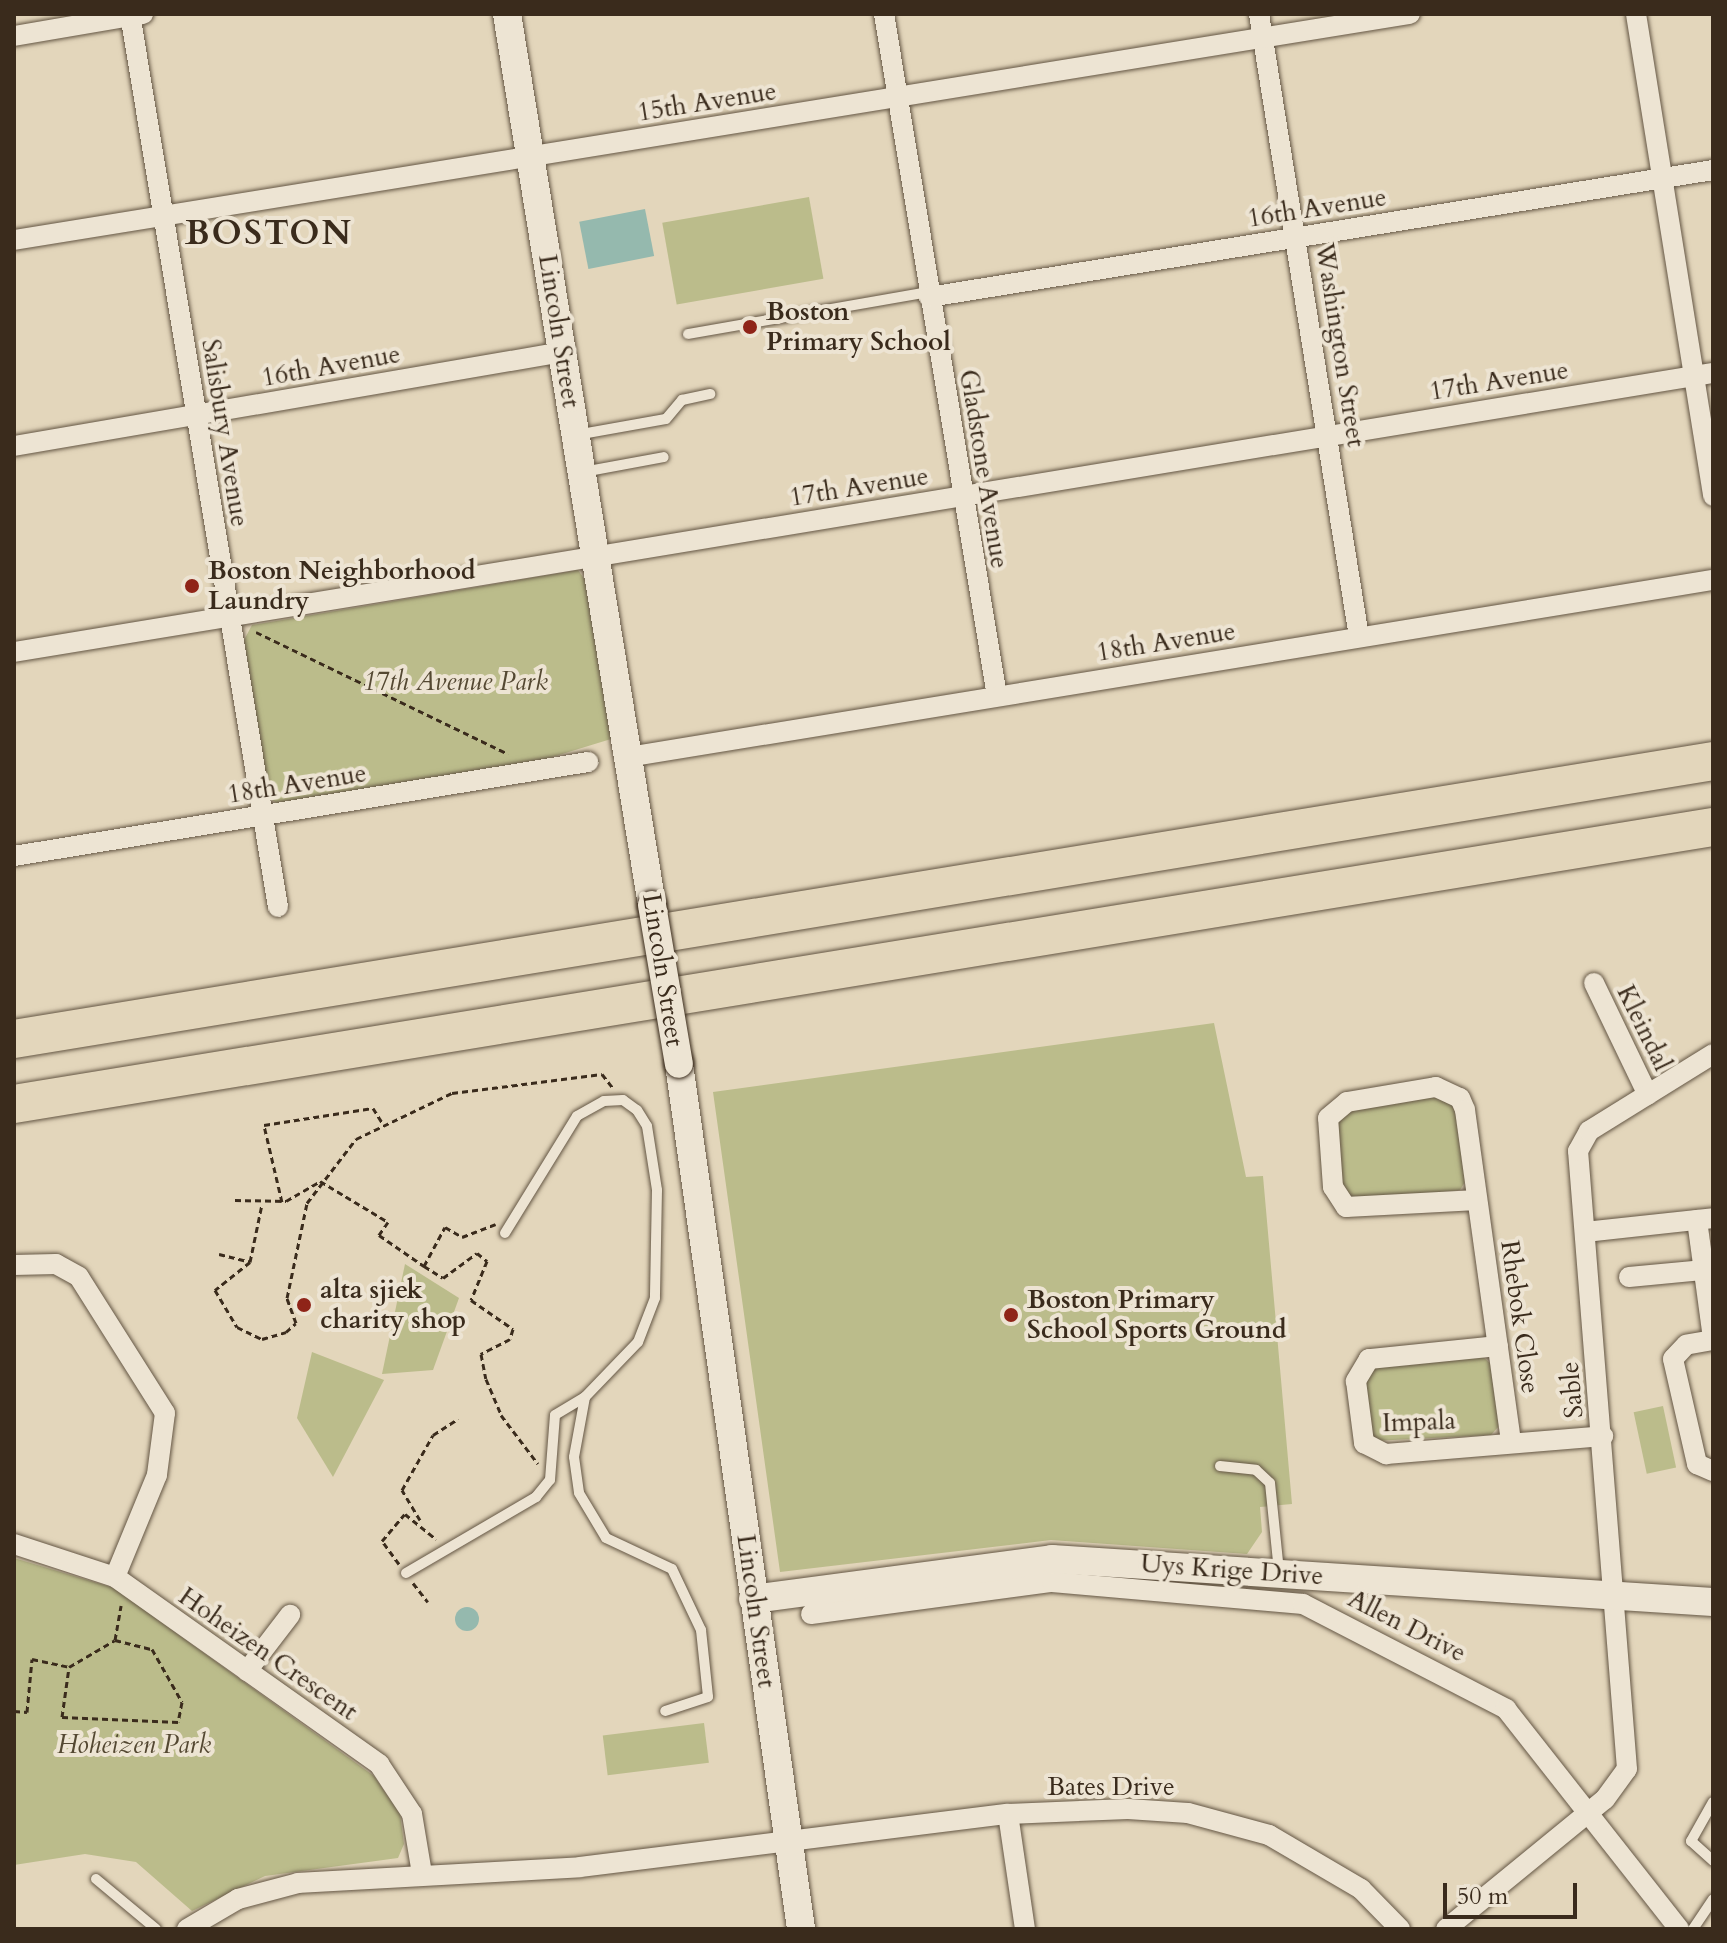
<!DOCTYPE html>
<html>
<head>
<meta charset="utf-8">
<style>
	body { margin:0 }
	#map { position:relative; width:1727px; height:1943px; overflow:hidden; background:#e3d6bb; font-family:Cardo,serif }
	div>[style] { position:absolute }
	[style*='--x'] { left:calc(var(--x)*1px); top:calc(var(--y)*1px); width:calc(var(--w)*1px); rotate:calc(var(--a)*1deg) }
	.green>* { inset:0; background:#bbbc8b; transform-origin:0 0 }
	.water>* { inset:0; background:#95b9ae; transform-origin:0 0 }
	.round { border-radius:50% }
	.path>* { height:3px; margin-top:-1.5px; transform-origin:0; background:repeating-linear-gradient(90deg,#3a2b1c 0 6px,transparent 0 10px) }
	.roads { filter:drop-shadow(0 0 2px #645644) drop-shadow(0 0 2px #645644) }
	.lane>* { height:10px; margin:-5px; padding:0 5px; transform-origin:5px; border-radius:5px; background:#ede4d3 }
	.street>* { height:20px; margin:-10px; padding:0 10px; transform-origin:10px; border-radius:10px; background:#ede4d3 }
	.secondary>* { height:28px; margin:-14px; padding:0 14px; transform-origin:14px; border-radius:14px; background:#ede4d3 }
	.highway>* { height:38px; margin:-19px; padding:0 19px; transform-origin:19px; border-radius:19px; background:#e3d6bb }
	.bridges { filter:drop-shadow(0 0 2px #3a2b1c) drop-shadow(0 0 2px #3a2b1c) }
	.secondary-bridge>* { height:28px; margin:-14px; padding:0 14px; transform-origin:14px; border-radius:14px; background:#ede4d3 }
	.dots>* { width:22px; height:22px; translate:-50% -50%; box-sizing:border-box; border:4px solid #ede4d3; border-radius:50% }
	span { translate:-50% -50%; white-space:nowrap; text-align:center; line-height:1.15; -webkit-text-stroke:8px #ede4d3; paint-order:stroke }
	.street-label { font-size:26px; color:#3a2b1c }
	.poi-label { font-size:26px; color:#3a2b1c; font-weight:700 }
	.left { translate:0 -50%; text-align:left }
	.park-label { font-size:26px; color:#544832; font-style:italic }
	.district-label { font-size:34px; color:#3a2b1c; font-weight:700; letter-spacing:2px }
	.frame { position:absolute; inset:0; border:16px solid #3a2b1c; pointer-events:none }
	.scale { position:absolute; left:1443px; top:1883px; width:134px; height:36px; box-sizing:border-box; border:4px solid #3a2b1c; border-top:0; padding-left:10px; font-size:24px; line-height:28px; white-space:nowrap; color:#3a2b1c; -webkit-text-stroke:6px #ede4d3; paint-order:stroke }
</style>
</head>
<body>
<div id="map">
	<div class="green">
		<i style="left:809px;top:197px;width:83px;height:149px;rotate:80deg"></i>
		<i style="clip-path:polygon(578px 570px,585px 580px,611px 739px,533px 763px,277px 803px,269px 798px,244px 640px,252px 625px)"></i>
		<i style="clip-path:polygon(1214px 1023px,1246px 1177px,1263px 1176px,1292px 1504px,1260px 1507px,1262px 1532px,1247px 1554px,1051px 1540px,780px 1572px,713px 1092px)"></i>
		<i style="clip-path:polygon(1440px 1095px,1456px 1105px,1465px 1182px,1460px 1190px,1361px 1202px,1343px 1193px,1335px 1120px,1343px 1111px)"></i>
		<i style="clip-path:polygon(405px 1264px,459px 1298px,433px 1370px,382px 1374px)"></i>
		<i style="clip-path:polygon(312px 1352px,384px 1380px,333px 1477px,297px 1418px)"></i>
		<i style="clip-path:polygon(1483px 1357px,1491px 1364px,1499px 1426px,1491px 1435px,1373px 1441px,1363px 1383px,1374px 1365px)"></i>
		<i style="left:1663px;top:1406px;width:63px;height:30px;rotate:78deg"></i>
		<i style="clip-path:polygon(14px 1558px,114px 1588px,374px 1776px,400px 1814px,404px 1844px,398px 1858px,265px 1876px,192px 1911px,136px 1862px,85px 1854px,14px 1865px)"></i>
		<i style="left:704px;top:1723px;width:40px;height:102px;rotate:83deg"></i>
	</div>
	<div class="water">
		<i style="left:645px;top:209px;width:48px;height:67px;rotate:79deg"></i>
		<i class="round" style="left:455px;top:1607px;width:24px;height:24px"></i>
	</div>
	<div class="path">
		<i style="--x:256;--y:632;--w:280;--a:25.8"></i>
		<i style="--x:235;--y:1200;--w:51;--a:1.1"></i>
		<i style="--x:286;--y:1201;--w:39;--a:-30"></i>
		<i style="--x:320;--y:1181;--w:79;--a:31.1"></i>
		<i style="--x:388;--y:1222;--w:16;--a:125"></i>
		<i style="--x:379;--y:1235;--w:55;--a:34.6"></i>
		<i style="--x:424;--y:1266;--w:44;--a:-61.7"></i>
		<i style="--x:445;--y:1227;--w:20;--a:30"></i>
		<i style="--x:462;--y:1237;--w:36;--a:-21"></i>
		<i style="--x:282;--y:1202;--w:79;--a:-103.2"></i>
		<i style="--x:264;--y:1125;--w:110;--a:-8.9"></i>
		<i style="--x:373;--y:1108;--w:19;--a:58"></i>
		<i style="--x:219;--y:1254;--w:32;--a:14"></i>
		<i style="--x:250;--y:1262;--w:59;--a:-78.3"></i>
		<i style="--x:250;--y:1262;--w:45;--a:141.3"></i>
		<i style="--x:215;--y:1290;--w:43;--a:59.3"></i>
		<i style="--x:237;--y:1327;--w:28;--a:26"></i>
		<i style="--x:262;--y:1339;--w:25;--a:-16"></i>
		<i style="--x:286;--y:1332;--w:13;--a:-42"></i>
		<i style="--x:296;--y:1323;--w:27;--a:-110"></i>
		<i style="--x:287;--y:1298;--w:97;--a:-78.1"></i>
		<i style="--x:307;--y:1203;--w:81;--a:-52.6"></i>
		<i style="--x:356;--y:1139;--w:106;--a:-25.6"></i>
		<i style="--x:452;--y:1093;--w:151;--a:-7.2"></i>
		<i style="--x:602;--y:1074;--w:18;--a:52"></i>
		<i style="--x:424;--y:1266;--w:22;--a:32"></i>
		<i style="--x:443;--y:1278;--w:42;--a:-36.3"></i>
		<i style="--x:477;--y:1253;--w:13;--a:39"></i>
		<i style="--x:487;--y:1261;--w:42;--a:112.3"></i>
		<i style="--x:471;--y:1300;--w:51;--a:34.6"></i>
		<i style="--x:513;--y:1329;--w:10;--a:107"></i>
		<i style="--x:510;--y:1339;--w:33;--a:153"></i>
		<i style="--x:481;--y:1354;--w:25;--a:79"></i>
		<i style="--x:486;--y:1379;--w:39;--a:67"></i>
		<i style="--x:501;--y:1415;--w:61;--a:52.9"></i>
		<i style="--x:420;--y:1520;--w:35;--a:-121"></i>
		<i style="--x:402;--y:1490;--w:63;--a:-60.6"></i>
		<i style="--x:433;--y:1435;--w:30;--a:-33"></i>
		<i style="--x:399;--y:1564;--w:29;--a:-126"></i>
		<i style="--x:382;--y:1541;--w:35;--a:-50"></i>
		<i style="--x:405;--y:1514;--w:40;--a:39"></i>
		<i style="--x:413;--y:1583;--w:24;--a:52"></i>
		<i style="--x:115;--y:1640;--w:38;--a:14"></i>
		<i style="--x:152;--y:1649;--w:61;--a:60.5"></i>
		<i style="--x:182;--y:1702;--w:20;--a:101"></i>
		<i style="--x:178;--y:1722;--w:116;--a:-177.5"></i>
		<i style="--x:62;--y:1717;--w:50;--a:-82"></i>
		<i style="--x:69;--y:1667;--w:53;--a:-30.4"></i>
		<i style="--x:115;--y:1640;--w:35;--a:-80"></i>
		<i style="--x:14;--y:1711;--w:13;--a:4"></i>
		<i style="--x:27;--y:1712;--w:53;--a:-84.6"></i>
		<i style="--x:32;--y:1659;--w:38;--a:12"></i>
	</div>
	<div class="roads">
		<div class="lane">
			<i style="--x:688;--y:334;--w:245;--a:-9.9"></i>
			<i style="--x:576;--y:435;--w:91;--a:-10.1"></i>
			<i style="--x:666;--y:419;--w:25;--a:-50"></i>
			<i style="--x:682;--y:400;--w:29;--a:-12"></i>
			<i style="--x:583;--y:472;--w:82;--a:-10.5"></i>
			<i style="--x:505;--y:1233;--w:137;--a:-58.4"></i>
			<i style="--x:577;--y:1116;--w:31;--a:-29"></i>
			<i style="--x:604;--y:1101;--w:19;--a:-3"></i>
			<i style="--x:623;--y:1100;--w:17;--a:36"></i>
			<i style="--x:637;--y:1110;--w:19;--a:58"></i>
			<i style="--x:647;--y:1126;--w:65;--a:81.1"></i>
			<i style="--x:657;--y:1190;--w:108;--a:91.1"></i>
			<i style="--x:655;--y:1298;--w:47;--a:111.1"></i>
			<i style="--x:638;--y:1342;--w:76;--a:133.9"></i>
			<i style="--x:1220;--y:1466;--w:36;--a:6"></i>
			<i style="--x:1256;--y:1470;--w:19;--a:43"></i>
			<i style="--x:1270;--y:1483;--w:89;--a:84.2"></i>
			<i style="--x:406;--y:1573;--w:151;--a:-30.3"></i>
			<i style="--x:536;--y:1497;--w:22;--a:-51"></i>
			<i style="--x:550;--y:1480;--w:65;--a:-85.6"></i>
			<i style="--x:555;--y:1415;--w:35;--a:-31"></i>
			<i style="--x:585;--y:1397;--w:61;--a:100.4"></i>
			<i style="--x:574;--y:1457;--w:36;--a:82"></i>
			<i style="--x:579;--y:1493;--w:52;--a:59"></i>
			<i style="--x:606;--y:1538;--w:73;--a:25.2"></i>
			<i style="--x:672;--y:1569;--w:68;--a:64.6"></i>
			<i style="--x:701;--y:1630;--w:67;--a:84"></i>
			<i style="--x:708;--y:1697;--w:45;--a:162"></i>
			<i style="--x:1713;--y:1802;--w:45;--a:119.4"></i>
			<i style="--x:1691;--y:1841;--w:30;--a:42"></i>
			<i style="--x:96;--y:1879;--w:78;--a:39.8"></i>
			<i style="--x:1693;--y:1929;--w:36;--a:-56"></i>
		</div>
		<div class="street">
			<i style="--x:130;--y:14;--w:905;--a:80.59"></i>
			<i style="--x:884;--y:14;--w:691;--a:80.59"></i>
			<i style="--x:1259;--y:14;--w:631;--a:80.88"></i>
			<i style="--x:1636;--y:14;--w:488;--a:80.9"></i>
			<i style="--x:14;--y:36;--w:131;--a:-9.7"></i>
			<i style="--x:14;--y:240;--w:1414;--a:-9.2"></i>
			<i style="--x:929;--y:297;--w:794;--a:-9.2"></i>
			<i style="--x:14;--y:446;--w:557;--a:-9.72"></i>
			<i style="--x:14;--y:652;--w:1722;--a:-9.33"></i>
			<i style="--x:628;--y:757;--w:1099;--a:-9.27"></i>
			<i style="--x:14;--y:856;--w:582;--a:-9.3"></i>
			<i style="--x:1594;--y:983;--w:124;--a:64.3"></i>
			<i style="--x:1477;--y:1200;--w:131;--a:176.9"></i>
			<i style="--x:1346;--y:1207;--w:24;--a:-123"></i>
			<i style="--x:1333;--y:1187;--w:69;--a:-94.1"></i>
			<i style="--x:1328;--y:1118;--w:25;--a:-40"></i>
			<i style="--x:1347;--y:1102;--w:90;--a:-9.6"></i>
			<i style="--x:1436;--y:1087;--w:26;--a:25"></i>
			<i style="--x:1460;--y:1098;--w:13;--a:67"></i>
			<i style="--x:1465;--y:1110;--w:335;--a:82.1"></i>
			<i style="--x:1697;--y:1220;--w:120;--a:82.3"></i>
			<i style="--x:1585;--y:1232;--w:129;--a:-6.2"></i>
			<i style="--x:14;--y:1265;--w:42;--a:-1.4"></i>
			<i style="--x:56;--y:1264;--w:26;--a:29"></i>
			<i style="--x:79;--y:1277;--w:161;--a:57.7"></i>
			<i style="--x:165;--y:1413;--w:63;--a:97.4"></i>
			<i style="--x:157;--y:1475;--w:110;--a:112.4"></i>
			<i style="--x:1629;--y:1277;--w:84;--a:-5.4"></i>
			<i style="--x:1713;--y:1340;--w:27;--a:170"></i>
			<i style="--x:1686;--y:1345;--w:19;--a:133"></i>
			<i style="--x:1673;--y:1359;--w:108;--a:77.1"></i>
			<i style="--x:1697;--y:1464;--w:17;--a:24"></i>
			<i style="--x:1498;--y:1346;--w:130;--a:174.2"></i>
			<i style="--x:1369;--y:1359;--w:26;--a:121"></i>
			<i style="--x:1356;--y:1381;--w:63;--a:82.6"></i>
			<i style="--x:1364;--y:1443;--w:25;--a:27"></i>
			<i style="--x:1386;--y:1454;--w:218;--a:-4.7"></i>
			<i style="--x:14;--y:1544;--w:106;--a:18.1"></i>
			<i style="--x:115;--y:1577;--w:324;--a:35.3"></i>
			<i style="--x:379;--y:1764;--w:60;--a:56.6"></i>
			<i style="--x:412;--y:1814;--w:61;--a:80.5"></i>
			<i style="--x:811;--y:1614;--w:243;--a:-7.6"></i>
			<i style="--x:1052;--y:1582;--w:252;--a:5"></i>
			<i style="--x:1303;--y:1604;--w:229;--a:27.3"></i>
			<i style="--x:1506;--y:1709;--w:280;--a:51.8"></i>
			<i style="--x:247;--y:1671;--w:71;--a:-52.5"></i>
			<i style="--x:1008;--y:1814;--w:116;--a:81.6"></i>
			<i style="--x:187;--y:1929;--w:59;--a:-30.5"></i>
			<i style="--x:238;--y:1899;--w:62;--a:-14.9"></i>
			<i style="--x:298;--y:1883;--w:282;--a:-3.2"></i>
			<i style="--x:580;--y:1867;--w:431;--a:-7.1"></i>
			<i style="--x:1008;--y:1814;--w:120;--a:-2.4"></i>
			<i style="--x:1128;--y:1809;--w:60;--a:3.8"></i>
			<i style="--x:1188;--y:1813;--w:84;--a:15.2"></i>
			<i style="--x:1269;--y:1835;--w:107;--a:30.4"></i>
			<i style="--x:1361;--y:1889;--w:56;--a:45.7"></i>
			<i style="--x:1446;--y:1929;--w:205;--a:-39.3"></i>
			<i style="--x:1605;--y:1799;--w:37;--a:-54"></i>
			<i style="--x:1627;--y:1769;--w:620;--a:-94.53"></i>
			<i style="--x:1578;--y:1151;--w:23;--a:-61"></i>
			<i style="--x:1589;--y:1131;--w:146;--a:-31.8"></i>
		</div>
		<div class="secondary">
			<i style="--x:507;--y:14;--w:903;--a:80.76"></i>
			<i style="--x:679;--y:1064;--w:874;--a:81.97"></i>
			<i style="--x:753;--y:1599;--w:302;--a:-7.6"></i>
			<i style="--x:1052;--y:1559;--w:662;--a:3.72"></i>
		</div>
		<div class="highway">
			<i style="--x:14;--y:1039;--w:1722;--a:-9.29"></i>
			<i style="--x:14;--y:1104;--w:1721;--a:-9.26"></i>
		</div>
	</div>
	<div class="bridges">
		<div class="secondary-bridge">
			<i style="--x:652;--y:905;--w:161;--a:80.4"></i>
		</div>
	</div>
	<div class="dots">
		<i style="left:750px;top:327px;background:#8f2418"></i>
		<i style="left:192px;top:586px;background:#8f2418"></i>
		<i style="left:304px;top:1305px;background:#8f2418"></i>
		<i style="left:1011px;top:1315px;background:#8f2418"></i>
	</div>
	<div class="street-label">
		<span style="left:707px;top:102px;rotate:-9deg">15th Avenue</span>
		<span style="left:1317px;top:208px;rotate:-9deg">16th Avenue</span>
		<span style="left:559px;top:331px;rotate:81deg">Lincoln Street</span>
		<span style="left:1340px;top:345px;rotate:81deg">Washington Street</span>
		<span style="left:331px;top:366px;rotate:-10deg">16th Avenue</span>
		<span style="left:1499px;top:381px;rotate:-9deg">17th Avenue</span>
		<span style="left:225px;top:433px;rotate:81deg">Salisbury Avenue</span>
		<span style="left:984px;top:469px;rotate:81deg">Gladstone Avenue</span>
		<span style="left:859px;top:487px;rotate:-9deg">17th Avenue</span>
		<span style="left:1166px;top:642px;rotate:-9deg">18th Avenue</span>
		<span style="left:297px;top:784px;rotate:-9deg">18th Avenue</span>
		<span style="left:663px;top:970px;rotate:81deg">Lincoln Street</span>
		<span style="left:1644px;top:1028px;rotate:64deg">Kleindal</span>
		<span style="left:1520px;top:1317px;rotate:82deg">Rhebok Close</span>
		<span style="left:1572px;top:1390px;rotate:-95deg">Sable</span>
		<span style="left:1419px;top:1422px;rotate:-2deg">Impala</span>
		<span style="left:1232px;top:1570px;rotate:4deg">Uys Krige Drive</span>
		<span style="left:756px;top:1611px;rotate:82deg">Lincoln Street</span>
		<span style="left:1407px;top:1626px;rotate:27deg">Allen Drive</span>
		<span style="left:268px;top:1654px;rotate:35deg">Hoheizen Crescent</span>
		<span style="left:1111px;top:1787px">Bates Drive</span>
	</div>
	<div class="poi-label">
		<span class="left" style="left:766px;top:327px">Boston<br>Primary School</span>
		<span class="left" style="left:208px;top:586px">Boston Neighborhood<br>Laundry</span>
		<span class="left" style="left:320px;top:1305px">alta sjiek<br>charity shop</span>
		<span class="left" style="left:1027px;top:1315px">Boston Primary<br>School Sports Ground</span>
	</div>
	<div class="park-label">
		<span style="left:455px;top:682px">17th Avenue Park</span>
		<span style="left:134px;top:1745px">Hoheizen Park</span>
	</div>
	<div class="district-label">
		<span style="left:269px;top:234px">BOSTON</span>
	</div>
	<div class="frame"></div>
	<div class="scale">50 m</div>
</div>
</body>
</html>
